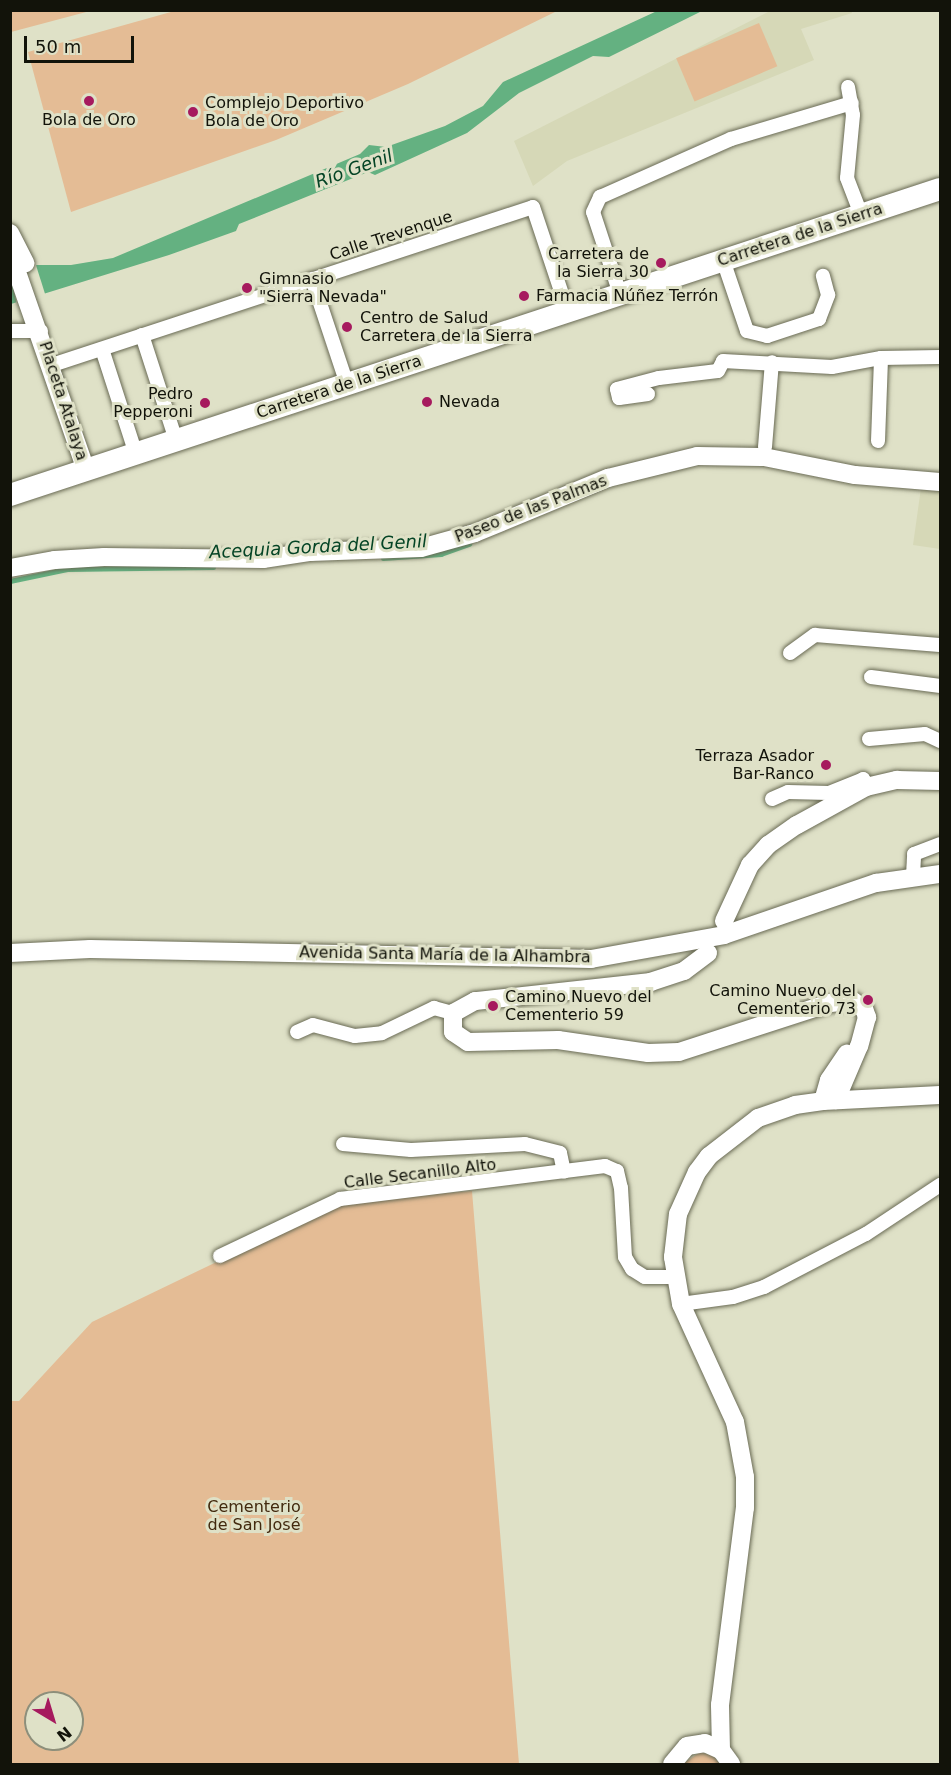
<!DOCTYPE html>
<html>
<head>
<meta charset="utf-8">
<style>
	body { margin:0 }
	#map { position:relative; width:951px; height:1775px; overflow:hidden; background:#dfe1c7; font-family:"DejaVu Sans",sans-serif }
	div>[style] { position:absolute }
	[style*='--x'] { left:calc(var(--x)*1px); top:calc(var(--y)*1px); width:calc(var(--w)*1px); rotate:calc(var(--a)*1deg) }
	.built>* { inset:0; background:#d6d8b7 }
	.green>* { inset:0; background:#e4bc95; transform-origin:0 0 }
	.water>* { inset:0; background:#64b181 }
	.pier>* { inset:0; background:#dfe1c7 }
	.stream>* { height:4.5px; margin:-2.25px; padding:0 2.25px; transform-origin:2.25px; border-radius:2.25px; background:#64b181 }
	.roads { filter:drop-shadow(0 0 2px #696a54) drop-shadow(0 0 2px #696a54) }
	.minor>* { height:14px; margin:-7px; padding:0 7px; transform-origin:7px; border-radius:7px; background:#fff }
	.tertiary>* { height:18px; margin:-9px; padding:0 9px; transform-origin:9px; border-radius:9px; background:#fff }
	.primary>* { height:22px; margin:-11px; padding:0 11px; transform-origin:11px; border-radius:11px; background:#fff }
	.dots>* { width:16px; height:16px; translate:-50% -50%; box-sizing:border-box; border:3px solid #dfe1c7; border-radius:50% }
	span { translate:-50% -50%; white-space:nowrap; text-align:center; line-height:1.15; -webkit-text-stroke:6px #dfe1c7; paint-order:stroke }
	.poi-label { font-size:16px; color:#12130a }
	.left { translate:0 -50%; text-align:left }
	.right { translate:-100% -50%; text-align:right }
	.street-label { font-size:16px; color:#12130a }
	.park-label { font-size:16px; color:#42290e }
	.water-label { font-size:18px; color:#044425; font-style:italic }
	.frame { position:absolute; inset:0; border:12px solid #12130a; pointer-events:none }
	.north { position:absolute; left:24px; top:1691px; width:60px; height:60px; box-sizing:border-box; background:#dfe1c7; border:2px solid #8d8f7b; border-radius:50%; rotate:142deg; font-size:16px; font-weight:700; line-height:24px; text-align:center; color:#12130a }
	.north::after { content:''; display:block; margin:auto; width:21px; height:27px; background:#a61a5e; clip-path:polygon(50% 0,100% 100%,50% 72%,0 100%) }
	.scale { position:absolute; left:24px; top:36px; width:110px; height:27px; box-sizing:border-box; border:3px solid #12130a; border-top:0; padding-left:8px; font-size:18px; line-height:21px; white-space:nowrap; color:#12130a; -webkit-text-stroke:4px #dfe1c7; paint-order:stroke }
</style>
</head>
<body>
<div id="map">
	<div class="built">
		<i style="clip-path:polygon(851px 10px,852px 13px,801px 29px,814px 60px,567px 161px,533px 186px,514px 141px,770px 11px)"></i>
		<i style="clip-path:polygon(921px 488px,940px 490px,940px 549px,913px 545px)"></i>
	</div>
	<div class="green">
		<i style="clip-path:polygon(11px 10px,90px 10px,90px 11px,11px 32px)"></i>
		<i style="clip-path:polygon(178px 10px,557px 10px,557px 11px,408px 84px,276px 140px,71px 212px,28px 52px)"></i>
		<i style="left:759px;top:23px;width:47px;height:90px;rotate:67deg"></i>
		<i style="clip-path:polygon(evenodd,472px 1191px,519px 1764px,11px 1764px,11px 1401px,19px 1401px,92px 1322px,341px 1202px,472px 1191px,36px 1703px,72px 1703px,72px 1739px,36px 1739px,36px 1703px)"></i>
		<i style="clip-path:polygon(700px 1752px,713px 1756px,720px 1764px,683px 1764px)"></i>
	</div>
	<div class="water">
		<i style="clip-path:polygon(657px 11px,702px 11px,609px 57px,593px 56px,519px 93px,467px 133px,375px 175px,368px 172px,239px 224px,236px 231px,169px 255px,11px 304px,11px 273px,37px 265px,71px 265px,113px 258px,360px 154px,369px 145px,386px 147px,445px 126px,483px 106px,503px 82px)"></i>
	</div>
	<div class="pier">
		<i style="clip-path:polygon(35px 262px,46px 297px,17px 305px,10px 270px)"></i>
	</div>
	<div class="stream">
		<i style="--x:383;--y:558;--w:58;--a:-3.9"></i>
		<i style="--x:441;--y:554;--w:30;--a:-20"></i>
		<i style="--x:10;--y:581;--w:58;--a:-11.9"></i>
		<i style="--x:67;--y:569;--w:146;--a:-0.8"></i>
	</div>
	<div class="roads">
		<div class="minor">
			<i style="--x:848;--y:87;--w:28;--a:80"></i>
			<i style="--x:853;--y:115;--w:63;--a:95.4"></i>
			<i style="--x:847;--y:178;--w:40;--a:69"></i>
			<i style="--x:723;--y:260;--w:75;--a:71.3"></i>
			<i style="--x:747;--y:331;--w:21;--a:14"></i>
			<i style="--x:767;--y:336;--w:55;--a:-18.1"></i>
			<i style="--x:819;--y:319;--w:26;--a:-69"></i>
			<i style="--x:828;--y:295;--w:20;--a:-105"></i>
			<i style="--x:312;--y:279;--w:111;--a:71.6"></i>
			<i style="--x:620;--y:294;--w:86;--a:-108.2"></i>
			<i style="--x:593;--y:212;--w:17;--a:-65"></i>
			<i style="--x:600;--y:197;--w:143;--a:-23.9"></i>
			<i style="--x:731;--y:139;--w:126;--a:-16.6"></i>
			<i style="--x:10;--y:331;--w:31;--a:0"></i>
			<i style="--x:142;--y:335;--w:110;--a:72.1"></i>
			<i style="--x:102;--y:349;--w:110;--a:72.1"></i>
			<i style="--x:52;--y:365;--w:506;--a:-18.18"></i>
			<i style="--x:533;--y:207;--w:111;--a:71.6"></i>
			<i style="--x:648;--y:394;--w:29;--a:172"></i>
			<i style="--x:619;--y:398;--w:9;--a:-103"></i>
			<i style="--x:617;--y:389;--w:43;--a:-14.7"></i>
			<i style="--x:659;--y:378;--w:59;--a:-6.8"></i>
			<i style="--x:718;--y:371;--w:11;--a:-63"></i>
			<i style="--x:723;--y:361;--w:109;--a:3.2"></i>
			<i style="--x:832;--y:367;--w:50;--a:-10.4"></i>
			<i style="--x:881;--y:358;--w:59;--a:-1"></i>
			<i style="--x:878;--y:441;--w:83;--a:-87.9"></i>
			<i style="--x:765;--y:447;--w:85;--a:-85.3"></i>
			<i style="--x:790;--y:653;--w:31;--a:-36"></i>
			<i style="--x:815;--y:635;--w:125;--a:4.6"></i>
			<i style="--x:871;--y:677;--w:70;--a:7.4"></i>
			<i style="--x:869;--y:739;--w:56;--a:-5.1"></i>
			<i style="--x:925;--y:734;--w:17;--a:25"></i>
			<i style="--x:772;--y:799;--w:17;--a:-24"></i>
			<i style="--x:788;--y:792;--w:41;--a:1.4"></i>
			<i style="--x:829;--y:793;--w:37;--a:-22"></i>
			<i style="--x:863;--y:779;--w:9;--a:69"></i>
			<i style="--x:913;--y:876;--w:22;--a:-87"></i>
			<i style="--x:914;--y:854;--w:28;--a:-21"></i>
			<i style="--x:297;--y:1032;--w:17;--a:-24"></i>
			<i style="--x:313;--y:1025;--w:43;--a:14.7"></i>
			<i style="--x:355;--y:1036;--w:27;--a:-6"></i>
			<i style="--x:382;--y:1033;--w:58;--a:-25.7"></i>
			<i style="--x:434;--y:1008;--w:20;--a:15"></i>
			<i style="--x:343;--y:1144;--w:68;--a:5"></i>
			<i style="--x:411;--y:1150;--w:114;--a:-3"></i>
			<i style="--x:525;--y:1144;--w:36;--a:14"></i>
			<i style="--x:560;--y:1153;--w:19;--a:78"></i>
			<i style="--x:220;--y:1256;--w:133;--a:-25.4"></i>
			<i style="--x:340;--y:1199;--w:267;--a:-7.1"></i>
			<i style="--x:605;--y:1166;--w:13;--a:23"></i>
			<i style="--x:617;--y:1171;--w:17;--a:77"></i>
			<i style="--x:621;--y:1188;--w:69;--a:86.7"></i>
			<i style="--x:625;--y:1257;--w:14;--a:60"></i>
			<i style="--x:632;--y:1269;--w:15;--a:32"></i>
			<i style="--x:645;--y:1277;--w:29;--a:0"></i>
			<i style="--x:681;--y:1304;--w:52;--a:-7.7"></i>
			<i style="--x:733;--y:1297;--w:33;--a:-18"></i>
			<i style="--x:764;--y:1287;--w:115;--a:-27.5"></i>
			<i style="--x:866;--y:1234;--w:89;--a:-33.5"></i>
		</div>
		<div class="tertiary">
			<i style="--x:10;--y:233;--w:34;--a:63"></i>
			<i style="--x:10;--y:252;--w:231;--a:70.8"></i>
			<i style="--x:10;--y:568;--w:46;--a:-10.1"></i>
			<i style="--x:55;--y:560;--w:49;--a:-3.5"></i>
			<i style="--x:104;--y:557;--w:159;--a:0.7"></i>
			<i style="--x:263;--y:559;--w:48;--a:-8.5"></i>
			<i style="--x:310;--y:552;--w:111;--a:-2.1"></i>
			<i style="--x:421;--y:548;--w:56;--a:-15.5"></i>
			<i style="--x:475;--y:533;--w:144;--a:-22.5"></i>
			<i style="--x:608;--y:478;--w:92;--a:-13.9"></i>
			<i style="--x:697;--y:456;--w:67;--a:0.9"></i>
			<i style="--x:764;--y:457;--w:93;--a:11.2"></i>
			<i style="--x:855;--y:475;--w:85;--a:4.7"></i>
			<i style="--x:724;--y:921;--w:62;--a:-65.1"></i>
			<i style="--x:750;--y:865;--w:27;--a:-48"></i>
			<i style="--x:768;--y:845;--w:35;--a:-35"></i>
			<i style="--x:797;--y:825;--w:79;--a:-28.8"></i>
			<i style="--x:866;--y:787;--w:32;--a:-13"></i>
			<i style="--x:897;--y:780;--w:43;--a:1.3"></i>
			<i style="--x:10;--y:953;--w:80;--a:-2.9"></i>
			<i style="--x:90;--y:949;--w:501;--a:1.14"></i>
			<i style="--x:591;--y:959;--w:135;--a:-10.2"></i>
			<i style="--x:724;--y:935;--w:161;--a:-18.9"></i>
			<i style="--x:876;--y:883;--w:65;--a:-8"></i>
			<i style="--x:708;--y:953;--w:30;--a:143"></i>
			<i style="--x:684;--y:971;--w:35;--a:162"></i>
			<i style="--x:651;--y:982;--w:177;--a:173.8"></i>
			<i style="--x:475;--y:1001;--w:25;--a:151"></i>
			<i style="--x:453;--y:1013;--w:19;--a:90"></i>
			<i style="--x:453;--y:1032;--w:18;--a:34"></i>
			<i style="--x:468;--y:1042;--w:90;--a:-1.3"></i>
			<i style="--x:558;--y:1040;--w:91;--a:8.2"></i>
			<i style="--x:648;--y:1053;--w:31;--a:-2"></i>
			<i style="--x:679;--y:1052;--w:159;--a:-18"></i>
			<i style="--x:830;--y:1003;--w:23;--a:-5"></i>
			<i style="--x:853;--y:1001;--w:14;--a:36"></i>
			<i style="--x:864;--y:1009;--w:9;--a:69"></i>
			<i style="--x:867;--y:1017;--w:30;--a:105"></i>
			<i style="--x:859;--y:1046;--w:59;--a:113.1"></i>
			<i style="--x:823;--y:1101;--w:22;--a:-74"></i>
			<i style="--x:829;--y:1080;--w:32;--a:-56"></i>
			<i style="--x:721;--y:1750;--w:45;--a:-91.3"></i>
			<i style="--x:720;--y:1705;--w:199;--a:-82.8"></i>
			<i style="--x:745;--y:1508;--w:31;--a:-90"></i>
			<i style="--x:745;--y:1477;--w:56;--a:-100.3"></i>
			<i style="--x:735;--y:1422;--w:130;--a:-114.6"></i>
			<i style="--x:681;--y:1304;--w:48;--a:-99.7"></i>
			<i style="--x:673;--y:1257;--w:43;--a:-83.4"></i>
			<i style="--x:678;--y:1214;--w:46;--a:-65.7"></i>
			<i style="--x:697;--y:1172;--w:20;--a:-53"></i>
			<i style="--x:709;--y:1156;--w:62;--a:-37.8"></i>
			<i style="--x:758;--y:1118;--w:39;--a:-19"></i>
			<i style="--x:795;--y:1105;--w:28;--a:-8"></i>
			<i style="--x:823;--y:1101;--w:117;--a:-2.9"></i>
			<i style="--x:672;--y:1764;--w:23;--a:-50"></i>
			<i style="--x:687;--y:1746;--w:18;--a:-9"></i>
			<i style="--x:705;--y:1743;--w:17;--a:24"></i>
			<i style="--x:721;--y:1750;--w:17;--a:54"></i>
		</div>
		<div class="primary">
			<i style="--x:10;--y:495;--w:979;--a:-18.21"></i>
		</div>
	</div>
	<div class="dots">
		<i style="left:89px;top:101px;background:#a61a5e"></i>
		<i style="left:193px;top:112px;background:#a61a5e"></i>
		<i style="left:661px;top:263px;background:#a61a5e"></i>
		<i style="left:247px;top:288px;background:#a61a5e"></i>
		<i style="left:524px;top:296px;background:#a61a5e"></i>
		<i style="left:347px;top:327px;background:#a61a5e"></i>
		<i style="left:427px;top:402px;background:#a61a5e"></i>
		<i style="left:205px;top:403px;background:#a61a5e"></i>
		<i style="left:826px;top:765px;background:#a61a5e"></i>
		<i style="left:868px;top:1000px;background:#a61a5e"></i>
		<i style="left:493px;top:1006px;background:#a61a5e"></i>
	</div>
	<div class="poi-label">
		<span class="left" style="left:205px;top:112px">Complejo Deportivo<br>Bola de Oro</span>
		<span style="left:89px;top:120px">Bola de Oro</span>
		<span class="right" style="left:649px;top:263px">Carretera de<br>la Sierra 30</span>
		<span class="left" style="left:259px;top:288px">Gimnasio<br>"Sierra Nevada"</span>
		<span class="left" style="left:536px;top:296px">Farmacia Núñez Terrón</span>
		<span class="left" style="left:360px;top:327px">Centro de Salud<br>Carretera de la Sierra</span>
		<span class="right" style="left:193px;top:403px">Pedro<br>Pepperoni</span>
		<span class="left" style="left:439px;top:402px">Nevada</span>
		<span class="right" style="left:814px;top:765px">Terraza Asador<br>Bar-Ranco</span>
		<span class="right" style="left:856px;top:1000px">Camino Nuevo del<br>Cementerio 73</span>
		<span class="left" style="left:505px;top:1006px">Camino Nuevo del<br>Cementerio 59</span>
	</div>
	<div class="street-label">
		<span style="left:800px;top:235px;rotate:-18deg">Carretera de la Sierra</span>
		<span style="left:391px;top:236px;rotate:-18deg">Calle Trevenque</span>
		<span style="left:339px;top:387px;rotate:-18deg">Carretera de la Sierra</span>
		<span style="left:63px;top:401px;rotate:72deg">Placeta Atalaya</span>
		<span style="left:531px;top:509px;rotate:-21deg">Paseo de las Palmas</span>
		<span style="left:445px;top:955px;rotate:1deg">Avenida Santa María de la Alhambra</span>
		<span style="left:420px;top:1174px;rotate:-7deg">Calle Secanillo Alto</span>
	</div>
	<div class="park-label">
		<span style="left:254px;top:1516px">Cementerio<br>de San José</span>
	</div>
	<div class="water-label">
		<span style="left:354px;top:169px;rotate:-20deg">Río Genil</span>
		<span style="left:318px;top:547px;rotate:-3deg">Acequia Gorda del Genil</span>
	</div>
	<div class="frame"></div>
	<div class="north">N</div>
	<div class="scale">50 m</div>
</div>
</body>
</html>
